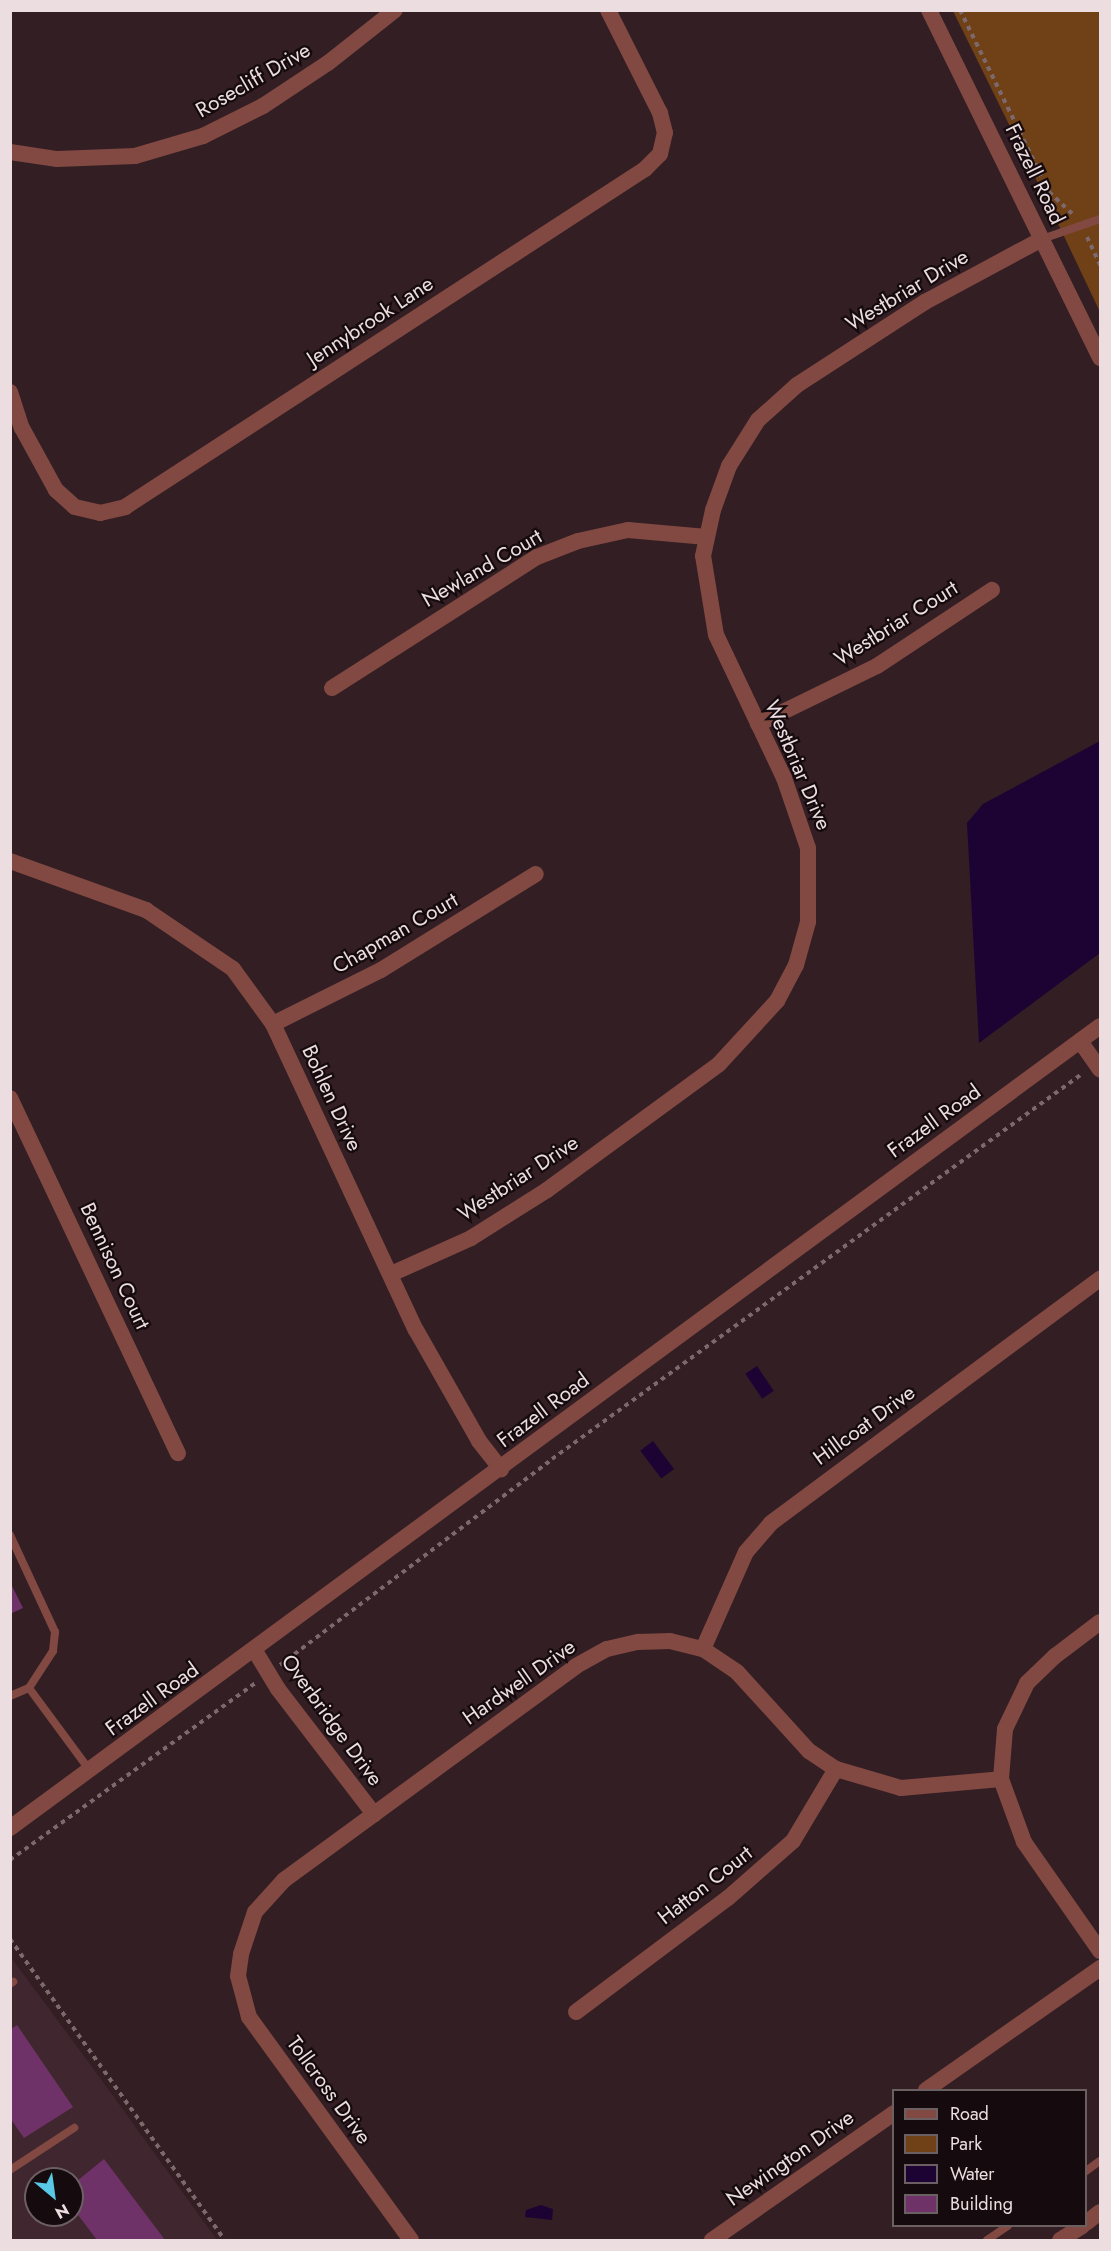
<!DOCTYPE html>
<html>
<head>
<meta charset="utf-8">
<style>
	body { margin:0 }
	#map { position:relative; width:1111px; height:2251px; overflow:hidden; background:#331e24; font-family:Jost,sans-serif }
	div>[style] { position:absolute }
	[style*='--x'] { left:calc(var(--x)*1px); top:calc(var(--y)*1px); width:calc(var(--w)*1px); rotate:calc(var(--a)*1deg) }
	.built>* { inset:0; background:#40262e }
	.green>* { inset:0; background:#704016 }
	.water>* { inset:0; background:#1c0333; transform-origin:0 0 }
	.building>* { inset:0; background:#6f3268 }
	.path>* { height:4px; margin-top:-2px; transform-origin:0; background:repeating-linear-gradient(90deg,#7b696d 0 4.5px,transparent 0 9px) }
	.service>* { height:8px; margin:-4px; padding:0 4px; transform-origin:4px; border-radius:4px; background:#814941 }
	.minor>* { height:16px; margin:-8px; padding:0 8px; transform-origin:8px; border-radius:8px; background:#814941 }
	.tertiary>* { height:16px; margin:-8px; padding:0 8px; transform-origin:8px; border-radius:8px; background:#814941 }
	span { translate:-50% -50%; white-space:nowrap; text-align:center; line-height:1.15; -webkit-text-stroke:4.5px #150b0e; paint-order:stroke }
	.street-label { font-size:21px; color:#ecdde0 }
	.frame { position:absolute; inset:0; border:12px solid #ecdde0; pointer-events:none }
	.legend { position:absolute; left:892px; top:2089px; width:195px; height:138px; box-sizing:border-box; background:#150b0e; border:2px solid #6b5f62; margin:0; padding:8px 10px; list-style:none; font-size:18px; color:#ecdde0 }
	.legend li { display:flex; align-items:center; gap:12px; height:30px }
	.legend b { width:30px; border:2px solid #6b5f62 }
	.north { position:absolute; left:24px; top:2167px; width:60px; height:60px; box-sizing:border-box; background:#150b0e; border:2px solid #6b5f62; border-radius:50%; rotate:151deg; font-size:16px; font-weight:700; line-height:24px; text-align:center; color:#ecdde0 }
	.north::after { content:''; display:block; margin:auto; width:21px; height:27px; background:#59c8e5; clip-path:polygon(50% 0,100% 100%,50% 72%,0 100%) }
</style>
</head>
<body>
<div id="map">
	<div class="built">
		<i style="clip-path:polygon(evenodd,10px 1956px,98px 2075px,217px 2240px,11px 2240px,10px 1956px,36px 2179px,72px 2179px,72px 2215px,36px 2215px,36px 2179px)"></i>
	</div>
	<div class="green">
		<i style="clip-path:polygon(953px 11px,1100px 11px,1100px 312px,1062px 232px)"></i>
	</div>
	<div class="water">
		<i style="clip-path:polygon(1100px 741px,1100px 953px,979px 1043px,967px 823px,983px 804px)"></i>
		<i style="left:757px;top:1366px;width:30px;height:14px;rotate:56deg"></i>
		<i style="left:653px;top:1441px;width:35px;height:16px;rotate:53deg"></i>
		<i style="clip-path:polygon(541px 2205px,553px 2209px,552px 2220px,525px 2217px,526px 2210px)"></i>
	</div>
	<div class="building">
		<i style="clip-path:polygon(10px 1582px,23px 1608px,10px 1614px)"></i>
		<i style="clip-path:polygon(17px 2025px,73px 2107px,24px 2138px,10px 2118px,10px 2030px)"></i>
		<i style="clip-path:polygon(104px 2159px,165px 2240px,97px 2240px,72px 2207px,72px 2185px)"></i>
	</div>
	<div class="path">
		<i style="--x:960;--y:10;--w:203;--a:63.9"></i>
		<i style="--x:1049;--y:192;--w:34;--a:43"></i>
		<i style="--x:1087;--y:237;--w:31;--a:65"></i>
		<i style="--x:280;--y:1665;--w:341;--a:-37.1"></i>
		<i style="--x:552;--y:1459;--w:656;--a:-36.01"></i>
		<i style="--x:10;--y:1860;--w:302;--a:-35.8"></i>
		<i style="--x:10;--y:1939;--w:370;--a:54.5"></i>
	</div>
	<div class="service">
		<i style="--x:1042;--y:239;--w:61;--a:-19"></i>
		<i style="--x:10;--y:1535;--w:107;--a:65.1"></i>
		<i style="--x:55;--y:1632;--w:19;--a:96"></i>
		<i style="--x:53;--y:1651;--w:44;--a:123"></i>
		<i style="--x:29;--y:1688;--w:104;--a:53.6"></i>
		<i style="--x:10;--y:1696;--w:21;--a:-23"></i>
		<i style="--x:10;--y:1984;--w:4;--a:-34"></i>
		<i style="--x:10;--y:2170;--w:77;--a:-33.3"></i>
		<i style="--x:1086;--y:2171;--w:17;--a:-36"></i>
		<i style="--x:987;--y:2240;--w:25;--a:-34"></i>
	</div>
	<div class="minor">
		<i style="--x:10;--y:152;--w:48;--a:8.5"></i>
		<i style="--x:57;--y:159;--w:78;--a:-2.2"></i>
		<i style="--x:135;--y:156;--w:71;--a:-16.4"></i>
		<i style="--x:203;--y:136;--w:67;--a:-26.6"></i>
		<i style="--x:263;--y:106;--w:78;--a:-33.5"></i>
		<i style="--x:328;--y:63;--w:85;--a:-38.3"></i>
		<i style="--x:10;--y:392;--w:38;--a:72"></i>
		<i style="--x:22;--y:428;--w:71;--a:61.3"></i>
		<i style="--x:56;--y:490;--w:25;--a:42"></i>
		<i style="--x:75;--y:507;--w:26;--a:13"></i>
		<i style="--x:100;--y:513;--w:26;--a:-13"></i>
		<i style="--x:125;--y:507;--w:620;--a:-33.02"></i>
		<i style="--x:645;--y:169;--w:21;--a:-45"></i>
		<i style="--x:660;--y:154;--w:22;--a:-77"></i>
		<i style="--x:665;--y:133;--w:21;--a:-104"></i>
		<i style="--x:660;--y:113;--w:115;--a:-116.8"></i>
		<i style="--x:332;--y:688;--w:243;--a:-32.6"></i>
		<i style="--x:537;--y:557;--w:44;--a:-21.3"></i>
		<i style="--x:578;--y:541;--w:51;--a:-12.4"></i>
		<i style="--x:628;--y:530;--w:79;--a:5.1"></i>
		<i style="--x:758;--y:724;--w:132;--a:-26"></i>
		<i style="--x:877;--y:666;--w:138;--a:-33.5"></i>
		<i style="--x:10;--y:861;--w:145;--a:19.8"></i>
		<i style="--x:146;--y:910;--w:105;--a:34.1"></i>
		<i style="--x:233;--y:969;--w:68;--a:54"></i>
		<i style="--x:273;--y:1024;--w:338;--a:65"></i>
		<i style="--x:416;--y:1330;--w:128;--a:60.4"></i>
		<i style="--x:479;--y:1441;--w:36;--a:52"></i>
		<i style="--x:273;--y:1024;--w:121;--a:-26.6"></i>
		<i style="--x:381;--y:970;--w:182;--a:-31.8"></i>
		<i style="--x:1080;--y:1041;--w:35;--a:55"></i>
		<i style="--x:10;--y:1098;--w:393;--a:64.7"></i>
		<i style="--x:391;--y:1274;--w:88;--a:-24.2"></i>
		<i style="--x:471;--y:1238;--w:90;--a:-32.3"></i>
		<i style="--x:547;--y:1190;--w:213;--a:-36.2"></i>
		<i style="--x:719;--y:1064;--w:86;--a:-47.4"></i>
		<i style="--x:777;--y:1001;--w:41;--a:-62.2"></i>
		<i style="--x:796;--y:965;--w:45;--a:-74.4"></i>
		<i style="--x:808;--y:922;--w:74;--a:-90"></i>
		<i style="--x:808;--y:848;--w:74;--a:-108.9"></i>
		<i style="--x:784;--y:778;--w:158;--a:-115.4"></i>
		<i style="--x:716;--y:635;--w:80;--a:-99.3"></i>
		<i style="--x:703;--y:556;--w:47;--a:-77.7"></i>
		<i style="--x:713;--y:510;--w:47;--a:-70"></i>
		<i style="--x:729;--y:466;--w:54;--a:-57.8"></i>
		<i style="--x:758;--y:420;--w:52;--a:-41.9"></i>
		<i style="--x:797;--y:385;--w:153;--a:-33"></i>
		<i style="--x:925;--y:302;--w:133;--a:-28.3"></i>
		<i style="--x:1100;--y:1622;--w:56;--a:142.9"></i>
		<i style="--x:1055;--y:1656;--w:39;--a:136"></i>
		<i style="--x:1027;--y:1683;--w:51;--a:115.6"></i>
		<i style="--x:1005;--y:1729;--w:50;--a:94.6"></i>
		<i style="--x:1001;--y:1779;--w:67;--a:69.9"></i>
		<i style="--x:1024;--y:1842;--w:133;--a:55.1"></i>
		<i style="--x:703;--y:1649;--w:106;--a:-66.1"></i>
		<i style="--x:746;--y:1552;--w:38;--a:-49"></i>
		<i style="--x:771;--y:1523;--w:410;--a:-36.6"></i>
		<i style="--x:255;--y:1651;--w:44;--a:58.8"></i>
		<i style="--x:278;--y:1689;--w:158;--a:52.5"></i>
		<i style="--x:576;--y:2012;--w:190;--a:-36.9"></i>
		<i style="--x:728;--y:1898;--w:86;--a:-41.2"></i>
		<i style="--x:793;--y:1841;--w:84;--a:-59.2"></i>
		<i style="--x:926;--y:2090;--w:213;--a:-35"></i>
		<i style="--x:1086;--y:2223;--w:18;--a:-38"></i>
		<i style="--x:411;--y:2240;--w:276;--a:-126"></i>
		<i style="--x:249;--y:2017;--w:42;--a:-105"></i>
		<i style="--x:238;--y:1976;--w:22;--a:-82"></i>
		<i style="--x:241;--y:1954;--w:44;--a:-71.6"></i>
		<i style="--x:255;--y:1912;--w:43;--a:-47.8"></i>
		<i style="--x:284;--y:1880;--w:362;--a:-36.2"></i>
		<i style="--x:576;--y:1666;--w:35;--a:-29"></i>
		<i style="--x:607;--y:1649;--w:32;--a:-13"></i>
		<i style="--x:638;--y:1642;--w:32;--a:-2"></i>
		<i style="--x:670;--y:1641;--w:34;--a:14"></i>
		<i style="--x:703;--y:1649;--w:41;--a:34.1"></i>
		<i style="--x:737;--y:1672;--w:107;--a:47.7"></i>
		<i style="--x:809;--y:1751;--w:32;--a:34"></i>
		<i style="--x:836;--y:1769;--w:68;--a:16.3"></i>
		<i style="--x:901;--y:1788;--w:100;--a:-5.1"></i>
		<i style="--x:712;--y:2240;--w:222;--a:-34.9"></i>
		<i style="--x:1060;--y:2240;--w:26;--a:-32"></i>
	</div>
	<div class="tertiary">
		<i style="--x:929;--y:10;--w:388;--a:63.8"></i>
		<i style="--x:10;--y:1828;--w:1353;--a:-36.34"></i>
	</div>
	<div class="street-label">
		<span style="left:253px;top:80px;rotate:-30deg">Rosecliff Drive</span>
		<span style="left:1035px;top:174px;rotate:64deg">Frazell Road</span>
		<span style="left:907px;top:290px;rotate:-31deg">Westbriar Drive</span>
		<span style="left:370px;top:321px;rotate:-33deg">Jennybrook Lane</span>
		<span style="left:482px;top:568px;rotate:-30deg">Newland Court</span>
		<span style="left:896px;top:623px;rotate:-32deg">Westbriar Court</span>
		<span style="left:798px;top:765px;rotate:67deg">Westbriar Drive</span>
		<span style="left:395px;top:933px;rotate:-30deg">Chapman Court</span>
		<span style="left:332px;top:1098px;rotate:65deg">Bohlen Drive</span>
		<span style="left:934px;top:1121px;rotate:-36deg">Frazell Road</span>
		<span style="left:518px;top:1178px;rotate:-33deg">Westbriar Drive</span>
		<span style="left:115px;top:1266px;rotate:65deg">Bennison Court</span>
		<span style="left:543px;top:1410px;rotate:-37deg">Frazell Road</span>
		<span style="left:864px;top:1425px;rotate:-36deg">Hillcoat Drive</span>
		<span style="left:519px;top:1682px;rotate:-35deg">Hardwell Drive</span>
		<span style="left:152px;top:1699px;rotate:-36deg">Frazell Road</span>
		<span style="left:332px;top:1720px;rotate:54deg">Overbridge Drive</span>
		<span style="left:705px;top:1885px;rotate:-38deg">Hatton Court</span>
		<span style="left:329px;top:2090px;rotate:54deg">Tollcross Drive</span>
		<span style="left:790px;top:2158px;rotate:-35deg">Newington Drive</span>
	</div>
	<div class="frame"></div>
	<ul class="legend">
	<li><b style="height:8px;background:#814941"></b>Road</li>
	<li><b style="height:16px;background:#704016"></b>Park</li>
	<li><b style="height:16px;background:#1c0333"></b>Water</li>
	<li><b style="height:16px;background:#6f3268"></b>Building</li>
	</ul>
	<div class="north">N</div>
</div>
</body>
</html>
